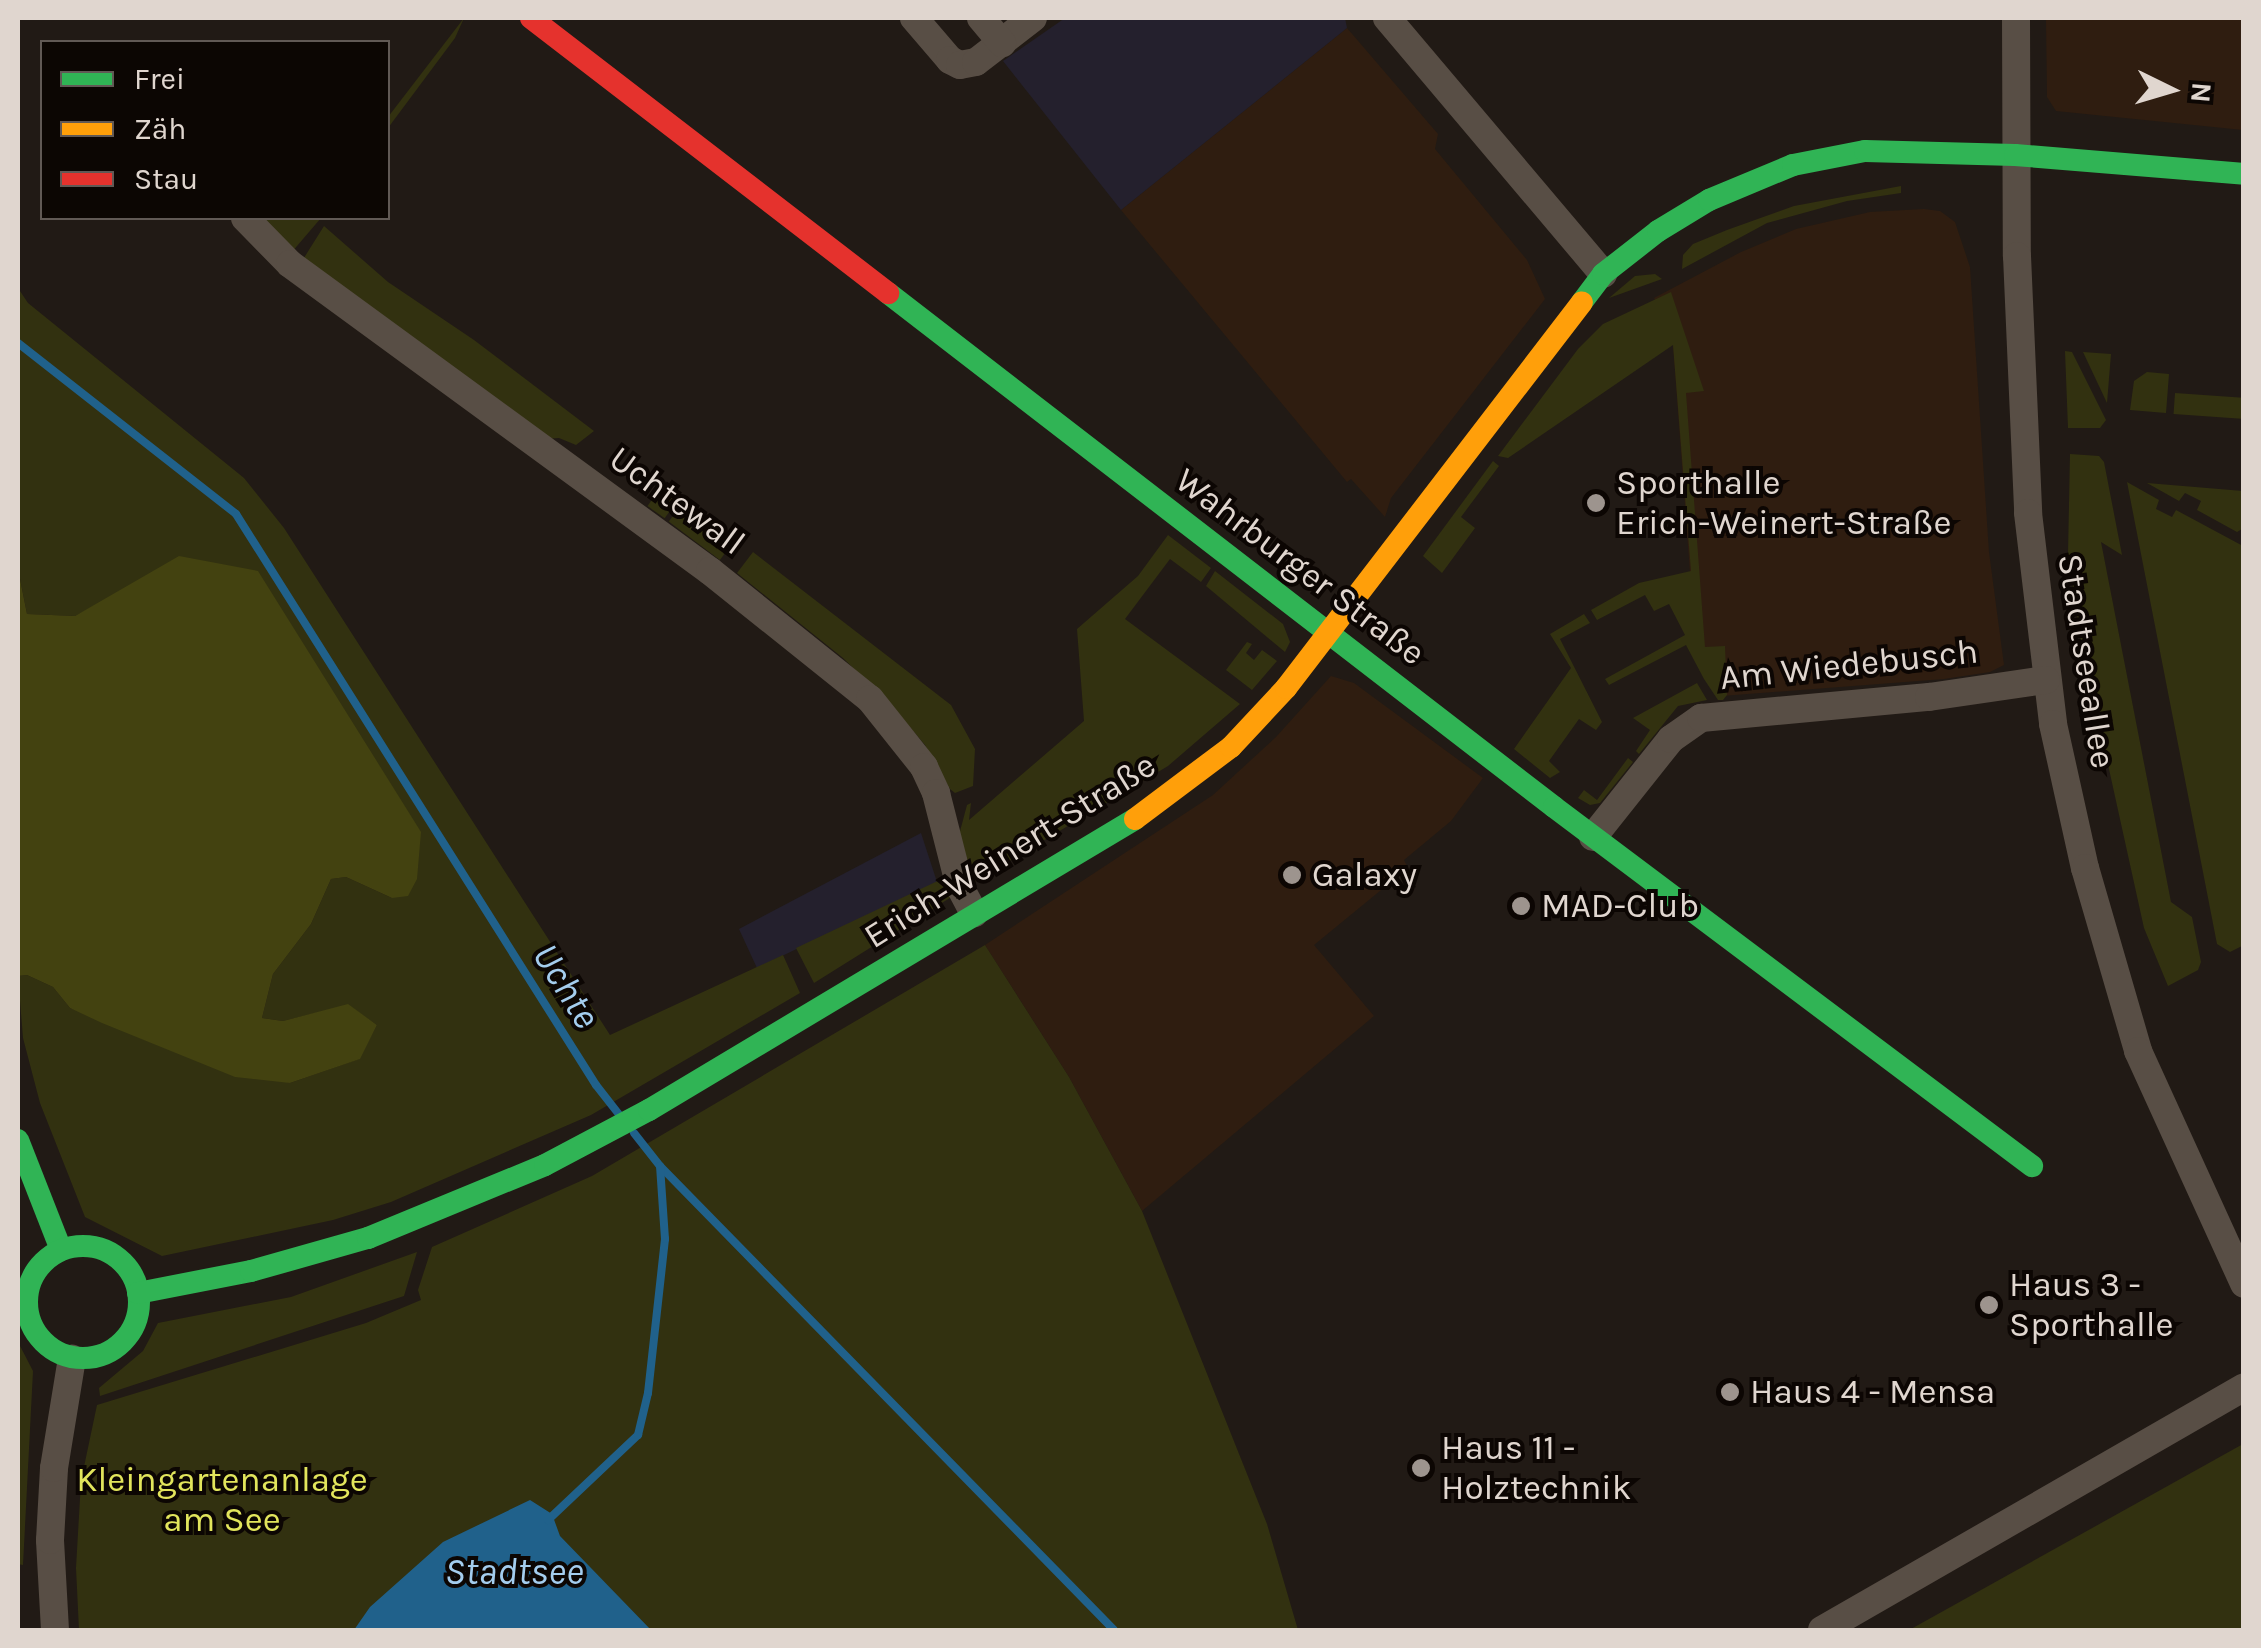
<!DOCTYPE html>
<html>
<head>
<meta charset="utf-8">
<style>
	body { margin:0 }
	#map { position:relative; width:2261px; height:1648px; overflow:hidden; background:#211a15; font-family:Karla,sans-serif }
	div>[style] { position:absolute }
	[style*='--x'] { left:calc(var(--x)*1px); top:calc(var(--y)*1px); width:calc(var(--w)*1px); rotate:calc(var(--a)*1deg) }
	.built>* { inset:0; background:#2f1d10 }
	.industrial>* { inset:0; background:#24202d }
	.green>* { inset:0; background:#323110; transform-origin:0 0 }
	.forest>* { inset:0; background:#434210 }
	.water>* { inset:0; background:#20618b }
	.stream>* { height:8px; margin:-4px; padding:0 4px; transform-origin:4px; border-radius:4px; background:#20618b }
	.street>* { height:28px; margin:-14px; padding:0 14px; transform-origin:14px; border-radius:14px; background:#584e45 }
	.fast>* { height:22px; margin:-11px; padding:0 11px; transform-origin:11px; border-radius:11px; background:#30b455 }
	.fast>.ring { margin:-11px; padding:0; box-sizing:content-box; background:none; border:22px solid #30b455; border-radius:50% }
	.slow>* { height:22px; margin:-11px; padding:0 11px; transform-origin:11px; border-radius:11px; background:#ff9f0a }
	.jam>* { height:22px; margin:-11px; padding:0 11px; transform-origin:11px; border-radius:11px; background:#e5322d }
	.dots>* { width:28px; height:28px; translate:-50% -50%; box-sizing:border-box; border:5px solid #0c0603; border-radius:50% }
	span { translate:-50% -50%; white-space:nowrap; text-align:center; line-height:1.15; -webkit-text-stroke:8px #0c0603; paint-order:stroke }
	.poi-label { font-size:35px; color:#e0d6cf }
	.left { translate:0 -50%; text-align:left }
	.street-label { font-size:35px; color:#e0d6cf }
	.park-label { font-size:35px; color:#e2e55c }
	.water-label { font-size:38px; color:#a4cdee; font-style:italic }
	.frame { position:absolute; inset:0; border:20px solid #e0d6cf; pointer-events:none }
	.legend { position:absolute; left:40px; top:40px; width:350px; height:180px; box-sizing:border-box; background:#0c0603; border:2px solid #615955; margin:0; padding:12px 18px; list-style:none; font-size:30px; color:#e0d6cf }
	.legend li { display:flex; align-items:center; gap:20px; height:50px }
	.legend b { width:50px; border:2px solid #615955 }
	.north { position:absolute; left:2121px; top:40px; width:100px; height:100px; -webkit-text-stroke:8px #0c0603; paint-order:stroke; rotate:95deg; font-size:28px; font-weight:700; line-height:40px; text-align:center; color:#e0d6cf }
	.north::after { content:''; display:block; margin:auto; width:35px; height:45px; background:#e0d6cf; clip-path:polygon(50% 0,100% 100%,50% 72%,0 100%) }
</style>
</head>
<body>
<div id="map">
	<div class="built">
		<i style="clip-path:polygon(2046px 18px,2243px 18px,2243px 130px,2056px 111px,2047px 97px)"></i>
		<i style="clip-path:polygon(1347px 28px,1438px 134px,1435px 149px,1527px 260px,1545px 299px,1391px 498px,1385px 517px,1351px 479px,1347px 482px,1121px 210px)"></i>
		<i style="clip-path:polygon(1924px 209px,1940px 211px,1955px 222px,1970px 267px,1989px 552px,2004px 665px,1990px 672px,1944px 679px,1722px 696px,1696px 653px,1673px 344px,1654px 298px,1741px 252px,1796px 229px,1870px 212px)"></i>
		<i style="clip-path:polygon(1331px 676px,1354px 683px,1483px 778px,1451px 821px,1404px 860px,1408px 868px,1314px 945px,1374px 1016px,1142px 1211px,1069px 1077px,985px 945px,1213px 795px,1276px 737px)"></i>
	</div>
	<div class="industrial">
		<i style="clip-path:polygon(1065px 18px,1345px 18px,1347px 28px,1121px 210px,1003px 61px)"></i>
		<i style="clip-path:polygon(921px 833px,937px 882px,757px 968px,739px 929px)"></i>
	</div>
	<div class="green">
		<i style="clip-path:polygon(464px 18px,455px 38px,388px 128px,388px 117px)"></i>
		<i style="clip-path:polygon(1901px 186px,1901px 193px,1847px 201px,1767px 223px,1682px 269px,1683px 255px,1693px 244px,1727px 230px,1794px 206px)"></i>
		<i style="clip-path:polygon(258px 218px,321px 218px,291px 253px)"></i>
		<i style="clip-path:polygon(324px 226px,388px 282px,474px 340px,594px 431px,576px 445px,559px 438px,544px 439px,302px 261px)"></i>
		<i style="clip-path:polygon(1655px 274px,1662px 279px,1609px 298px,1635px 276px)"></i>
		<i style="clip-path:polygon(18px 288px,28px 303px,244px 478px,284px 528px,610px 1035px,783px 955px,800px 993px,591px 1115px,391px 1202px,333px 1220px,162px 1256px,85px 1217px,40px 1103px,23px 1038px,18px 976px,27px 975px,53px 987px,70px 1008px,290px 1083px,359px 1059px,377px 1025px,348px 1005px,283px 1021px,262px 1018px,273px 974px,311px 924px,331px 879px,346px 877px,392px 898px,108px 599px,75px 616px,27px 614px,18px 569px)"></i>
		<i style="clip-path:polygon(1671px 292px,1704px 391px,1686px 393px,1705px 647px,1725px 646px,1727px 695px,1723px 700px,1718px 700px,1704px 679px,1686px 645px,1609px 685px,1605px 679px,1685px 635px,1669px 604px,1654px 611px,1645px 595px,1597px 620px,1591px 610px,1639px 583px,1691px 571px,1673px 345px,1508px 458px,1498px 456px,1578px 349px,1603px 324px)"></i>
		<i style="clip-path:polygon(2065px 351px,2072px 352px,2106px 420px,2100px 428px,2068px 428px)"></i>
		<i style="clip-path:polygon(2083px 352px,2111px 354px,2107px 403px)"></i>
		<i style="clip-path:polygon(2147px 372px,2169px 374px,2166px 413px,2130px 410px,2134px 381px)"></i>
		<i style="left:2175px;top:393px;width:68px;height:21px;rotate:4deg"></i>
		<i style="clip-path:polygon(2070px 454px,2099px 456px,2104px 462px,2122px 555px,2101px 542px,2171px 902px,2192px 917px,2201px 962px,2198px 970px,2168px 986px,2144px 928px,2081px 642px,2068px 554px)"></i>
		<i style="clip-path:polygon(1493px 461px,1499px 466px,1461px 517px,1475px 528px,1442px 573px,1423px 556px)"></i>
		<i style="clip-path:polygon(2127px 482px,2159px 500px,2156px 509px,2172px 517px,2176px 510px,2243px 546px,2244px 945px,2230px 952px,2217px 944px)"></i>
		<i style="clip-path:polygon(2147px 483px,2243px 491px,2242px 529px,2237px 532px,2197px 510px,2201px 501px,2185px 493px,2179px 501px)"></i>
		<i style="left:663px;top:484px;width:21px;height:27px;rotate:35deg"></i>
		<i style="left:685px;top:500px;width:64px;height:27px;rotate:37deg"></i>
		<i style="clip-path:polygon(1168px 535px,1211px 568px,1201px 582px,1170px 559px,1125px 619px,1240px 704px,1168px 766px,971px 884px,959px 835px,967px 805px,971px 803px,969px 820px,1084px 721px,1077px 629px,1138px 576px)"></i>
		<i style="clip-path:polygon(753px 552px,951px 705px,975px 749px,973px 786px,955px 793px,950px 789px,925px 745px,893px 707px,843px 658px,737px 573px)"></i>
		<i style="clip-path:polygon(1215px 571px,1283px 624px,1290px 642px,1285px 652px,1206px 586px)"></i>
		<i style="clip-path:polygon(1584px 614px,1590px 623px,1560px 639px,1602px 722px,1596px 730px,1579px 719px,1549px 761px,1560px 772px,1550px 778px,1514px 749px,1571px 668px,1550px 634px)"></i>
		<i style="clip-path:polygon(1247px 642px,1252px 644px,1246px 653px,1254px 660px,1262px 650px,1277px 661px,1252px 690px,1226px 670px)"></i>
		<i style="clip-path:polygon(1697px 683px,1707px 700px,1678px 706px,1639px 754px,1636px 751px,1650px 730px,1633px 718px)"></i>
		<i style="clip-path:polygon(1628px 758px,1633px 762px,1600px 803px,1590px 805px,1578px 798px,1584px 790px,1597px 800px)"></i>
		<i style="clip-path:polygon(946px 877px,953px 896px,814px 983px,796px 948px)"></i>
		<i style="clip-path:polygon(985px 945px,1069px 1077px,1142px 1211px,1267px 1524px,1298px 1630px,79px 1630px,76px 1568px,81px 1481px,97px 1405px,366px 1323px,421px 1300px,418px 1290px,432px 1247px,592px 1176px)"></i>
		<i style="clip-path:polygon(417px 1252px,404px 1296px,100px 1396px,99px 1388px,143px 1351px,158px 1323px,291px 1297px)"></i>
		<i style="clip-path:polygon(18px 1342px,33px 1371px,23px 1565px,18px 1564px)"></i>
		<i style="clip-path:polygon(2243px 1444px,2243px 1630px,1911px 1629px)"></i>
	</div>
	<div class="forest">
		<i style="clip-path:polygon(179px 556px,258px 571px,421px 832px,417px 879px,408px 896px,392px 898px,346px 877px,331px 879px,311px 924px,273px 974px,262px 1018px,283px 1021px,348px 1004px,377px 1025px,360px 1059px,290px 1083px,235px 1077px,102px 1023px,70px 1008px,53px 987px,27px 975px,18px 976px,18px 569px,27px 614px,75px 616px)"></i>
	</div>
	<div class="water">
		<i style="clip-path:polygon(530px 1500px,552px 1514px,560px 1536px,651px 1630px,354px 1630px,370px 1607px,443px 1542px)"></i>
	</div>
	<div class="stream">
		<i style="--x:18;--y:343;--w:277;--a:38.1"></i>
		<i style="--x:236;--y:514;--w:675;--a:57.77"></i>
		<i style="--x:596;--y:1085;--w:37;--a:52"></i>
		<i style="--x:634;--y:1133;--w:42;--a:51.8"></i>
		<i style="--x:660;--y:1166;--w:649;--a:45.62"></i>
		<i style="--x:548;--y:1520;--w:124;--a:-43.4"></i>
		<i style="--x:638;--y:1435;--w:43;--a:-76.6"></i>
		<i style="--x:648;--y:1393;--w:155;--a:-83.7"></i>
		<i style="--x:665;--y:1239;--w:73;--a:-93.9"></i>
	</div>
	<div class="street">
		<i style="--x:914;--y:18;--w:55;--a:49.4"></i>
		<i style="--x:950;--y:60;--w:11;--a:27"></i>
		<i style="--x:960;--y:65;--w:16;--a:-11"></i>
		<i style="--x:976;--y:62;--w:72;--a:-37.7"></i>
		<i style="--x:981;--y:18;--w:33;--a:50"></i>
		<i style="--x:1387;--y:18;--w:335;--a:49.8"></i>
		<i style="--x:2016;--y:18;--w:238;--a:89.8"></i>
		<i style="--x:2017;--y:256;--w:257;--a:87.5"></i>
		<i style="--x:2028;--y:513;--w:212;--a:83.2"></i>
		<i style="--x:2053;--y:724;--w:148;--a:77.5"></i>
		<i style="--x:2085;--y:868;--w:191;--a:73.8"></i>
		<i style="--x:2138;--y:1051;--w:256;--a:65.5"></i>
		<i style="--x:245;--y:218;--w:64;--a:45.6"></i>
		<i style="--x:290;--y:264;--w:520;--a:36.17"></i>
		<i style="--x:710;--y:571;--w:205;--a:38.7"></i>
		<i style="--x:870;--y:699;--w:87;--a:51.5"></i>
		<i style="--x:924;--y:767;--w:29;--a:65"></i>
		<i style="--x:936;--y:793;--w:97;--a:75.7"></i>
		<i style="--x:960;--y:887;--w:30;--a:62"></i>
		<i style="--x:1593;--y:837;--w:125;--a:-51.5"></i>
		<i style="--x:1671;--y:739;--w:37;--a:-35"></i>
		<i style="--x:1701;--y:718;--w:229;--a:-5.3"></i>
		<i style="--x:1929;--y:697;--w:118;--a:-8.3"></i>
		<i style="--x:55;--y:1630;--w:90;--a:-93.2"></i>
		<i style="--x:50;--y:1540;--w:72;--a:-86.8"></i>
		<i style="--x:54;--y:1468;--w:111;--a:-80.7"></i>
		<i style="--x:1822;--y:1630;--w:487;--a:-29.9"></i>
	</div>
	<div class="fast">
		<i style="--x:888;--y:293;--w:841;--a:37.66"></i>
		<i style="--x:1554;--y:807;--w:598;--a:36.91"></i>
		<i style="--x:1582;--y:302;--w:35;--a:-53"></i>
		<i style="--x:1603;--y:274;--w:70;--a:-38"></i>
		<i style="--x:1658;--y:231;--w:60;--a:-31.3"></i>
		<i style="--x:1709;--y:200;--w:91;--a:-22.6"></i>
		<i style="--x:1793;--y:165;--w:73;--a:-11"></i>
		<i style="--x:1865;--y:151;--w:150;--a:1.5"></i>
		<i style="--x:2015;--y:155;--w:230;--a:4.7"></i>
		<i style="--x:18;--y:1140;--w:118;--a:68.6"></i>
		<i class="ring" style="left:27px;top:1246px;width:90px;height:90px"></i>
		<i style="--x:138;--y:1293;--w:115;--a:-11"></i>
		<i style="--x:251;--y:1271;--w:122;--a:-15.8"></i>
		<i style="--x:368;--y:1238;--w:191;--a:-22.4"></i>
		<i style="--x:545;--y:1165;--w:118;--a:-27.9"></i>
		<i style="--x:649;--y:1110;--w:566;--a:-30.91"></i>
	</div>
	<div class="slow">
		<i style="--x:1135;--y:819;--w:120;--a:-36.9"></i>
		<i style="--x:1231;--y:747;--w:81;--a:-47"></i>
		<i style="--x:1286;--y:688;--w:486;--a:-52.5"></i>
	</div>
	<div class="jam">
		<i style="--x:531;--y:18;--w:451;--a:37.6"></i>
	</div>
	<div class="dots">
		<i style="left:1596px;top:503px;background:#9d948e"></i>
		<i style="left:1292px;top:875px;background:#9d948e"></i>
		<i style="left:1521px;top:906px;background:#9d948e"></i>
		<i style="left:1989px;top:1305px;background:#9d948e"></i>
		<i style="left:1730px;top:1392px;background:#9d948e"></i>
		<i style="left:1421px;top:1468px;background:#9d948e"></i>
	</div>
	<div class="poi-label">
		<span class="left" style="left:1616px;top:503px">Sporthalle<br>Erich-Weinert-Straße</span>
		<span class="left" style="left:1312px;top:875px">Galaxy</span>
		<span class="left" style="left:1541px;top:906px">MAD-Club</span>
		<span class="left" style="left:2009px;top:1305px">Haus 3 -<br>Sporthalle</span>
		<span class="left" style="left:1750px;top:1392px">Haus 4 - Mensa</span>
		<span class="left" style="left:1441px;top:1468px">Haus 11 -<br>Holztechnik</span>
	</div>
	<div class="street-label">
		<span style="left:677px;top:501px;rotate:36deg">Uchtewall</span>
		<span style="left:1300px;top:567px;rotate:37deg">Wahrburger Straße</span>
		<span style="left:2086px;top:661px;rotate:81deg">Stadtseeallee</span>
		<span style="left:1849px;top:665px;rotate:-6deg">Am Wiedebusch</span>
		<span style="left:1010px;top:851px;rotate:-32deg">Erich-Weinert-Straße</span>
	</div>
	<div class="park-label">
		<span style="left:222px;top:1500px">Kleingartenanlage<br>am See</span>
	</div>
	<div class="water-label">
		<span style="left:566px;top:986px;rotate:58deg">Uchte</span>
		<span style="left:514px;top:1572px">Stadtsee</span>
	</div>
	<div class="frame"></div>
	<ul class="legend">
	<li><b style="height:12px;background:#30b455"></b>Frei</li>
	<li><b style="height:12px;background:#ff9f0a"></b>Zäh</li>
	<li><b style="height:12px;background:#e5322d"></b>Stau</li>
	</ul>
	<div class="north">N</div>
</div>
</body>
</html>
